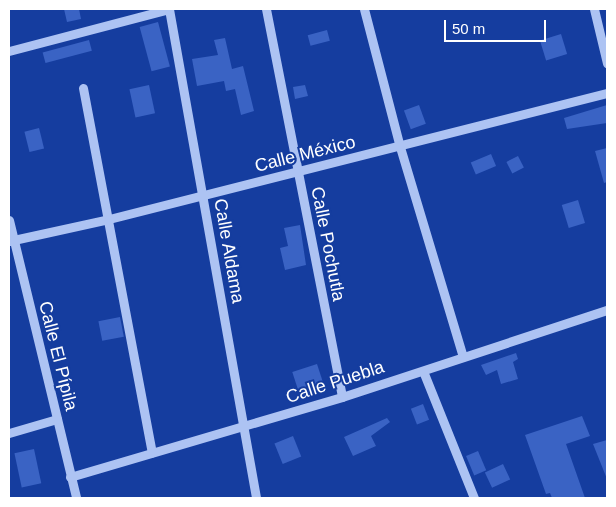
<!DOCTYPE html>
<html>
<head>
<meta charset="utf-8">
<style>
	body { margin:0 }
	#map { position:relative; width:616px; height:507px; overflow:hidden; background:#153d9f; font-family:Arial,sans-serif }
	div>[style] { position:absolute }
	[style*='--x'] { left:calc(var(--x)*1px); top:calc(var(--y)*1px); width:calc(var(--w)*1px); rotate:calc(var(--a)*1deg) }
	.building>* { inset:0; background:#3a63c4; transform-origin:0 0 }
	.minor>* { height:9px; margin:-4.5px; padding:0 4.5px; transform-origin:4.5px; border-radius:4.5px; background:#adc3f3 }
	span { translate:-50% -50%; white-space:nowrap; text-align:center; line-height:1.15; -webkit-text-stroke:4px #153d9f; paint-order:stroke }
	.street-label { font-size:18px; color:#fff }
	.frame { position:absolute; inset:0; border:10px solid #fff; pointer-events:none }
	.scale { position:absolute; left:444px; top:20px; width:102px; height:22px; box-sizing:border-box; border:2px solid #fff; border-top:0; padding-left:6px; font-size:15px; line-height:18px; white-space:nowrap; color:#fff; -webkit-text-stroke:4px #153d9f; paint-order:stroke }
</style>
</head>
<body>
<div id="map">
	<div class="building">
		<i style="clip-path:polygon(64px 9px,79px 9px,81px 19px,67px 22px)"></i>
		<i style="left:158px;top:22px;width:46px;height:19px;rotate:75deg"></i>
		<i style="left:327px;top:30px;width:11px;height:20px;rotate:75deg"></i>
		<i style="left:561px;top:34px;width:21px;height:22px;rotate:73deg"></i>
		<i style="clip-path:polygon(225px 38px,232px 69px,243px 66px,254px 111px,241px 115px,235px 89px,226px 91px,224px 81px,197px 86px,192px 59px,218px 55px,214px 40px)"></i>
		<i style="left:89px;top:40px;width:11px;height:48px;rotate:75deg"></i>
		<i style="left:149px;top:85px;width:29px;height:20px;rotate:78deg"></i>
		<i style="clip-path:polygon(305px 85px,308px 96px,295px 99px,293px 87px)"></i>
		<i style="left:419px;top:105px;width:20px;height:16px;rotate:70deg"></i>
		<i style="clip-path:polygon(607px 105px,607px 123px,567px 129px,564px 118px)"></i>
		<i style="left:39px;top:128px;width:21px;height:15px;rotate:76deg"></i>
		<i style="clip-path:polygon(607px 148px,607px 182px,604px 183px,595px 151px)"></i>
		<i style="left:491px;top:154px;width:13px;height:22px;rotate:67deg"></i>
		<i style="left:518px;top:156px;width:13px;height:13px;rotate:63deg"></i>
		<i style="left:578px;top:200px;width:24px;height:17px;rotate:73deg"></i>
		<i style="clip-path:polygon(300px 225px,306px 265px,285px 270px,280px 248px,288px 246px,284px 228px)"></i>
		<i style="left:120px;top:317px;width:20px;height:22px;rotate:79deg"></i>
		<i style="clip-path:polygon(516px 353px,518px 359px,513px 362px,518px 379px,501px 384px,497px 370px,486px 375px,481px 365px)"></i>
		<i style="left:317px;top:364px;width:20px;height:26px;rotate:72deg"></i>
		<i style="left:423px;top:404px;width:17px;height:13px;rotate:69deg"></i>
		<i style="clip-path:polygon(582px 416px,590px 436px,566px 444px,585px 498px,552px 498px,550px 493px,546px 494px,525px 435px)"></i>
		<i style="clip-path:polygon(387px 418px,390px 422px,371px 436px,376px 446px,353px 456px,344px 437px)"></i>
		<i style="left:293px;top:436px;width:22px;height:20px;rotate:68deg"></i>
		<i style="clip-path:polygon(607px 440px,607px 479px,593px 444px)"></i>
		<i style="left:34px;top:449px;width:35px;height:20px;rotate:78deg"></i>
		<i style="left:478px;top:451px;width:21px;height:13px;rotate:67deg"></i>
		<i style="left:503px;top:464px;width:17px;height:20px;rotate:65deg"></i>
	</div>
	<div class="minor">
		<i style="--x:169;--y:9;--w:497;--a:79.9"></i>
		<i style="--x:266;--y:9;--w:395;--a:78.9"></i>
		<i style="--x:364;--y:9;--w:143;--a:75.4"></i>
		<i style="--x:400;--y:147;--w:219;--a:73.3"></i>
		<i style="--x:594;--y:9;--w:56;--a:76.5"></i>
		<i style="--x:9;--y:51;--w:165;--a:-14.7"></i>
		<i style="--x:83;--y:88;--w:371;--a:79.3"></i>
		<i style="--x:9;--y:220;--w:286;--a:76.4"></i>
		<i style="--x:9;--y:241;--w:102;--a:-12.4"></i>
		<i style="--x:109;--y:219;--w:514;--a:-14.2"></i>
		<i style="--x:423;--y:371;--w:137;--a:68.1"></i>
		<i style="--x:9;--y:433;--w:50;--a:-16.3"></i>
		<i style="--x:70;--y:477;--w:284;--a:-16.4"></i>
		<i style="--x:342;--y:397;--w:279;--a:-18.2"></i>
	</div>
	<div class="street-label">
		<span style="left:305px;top:154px;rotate:-14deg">Calle México</span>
		<span style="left:328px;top:244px;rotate:79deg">Calle Pochutla</span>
		<span style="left:229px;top:251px;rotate:80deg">Calle Aldama</span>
		<span style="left:58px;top:356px;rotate:76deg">Calle El Pípila</span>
		<span style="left:335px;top:382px;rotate:-18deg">Calle Puebla</span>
	</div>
	<div class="frame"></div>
	<div class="scale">50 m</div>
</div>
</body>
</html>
